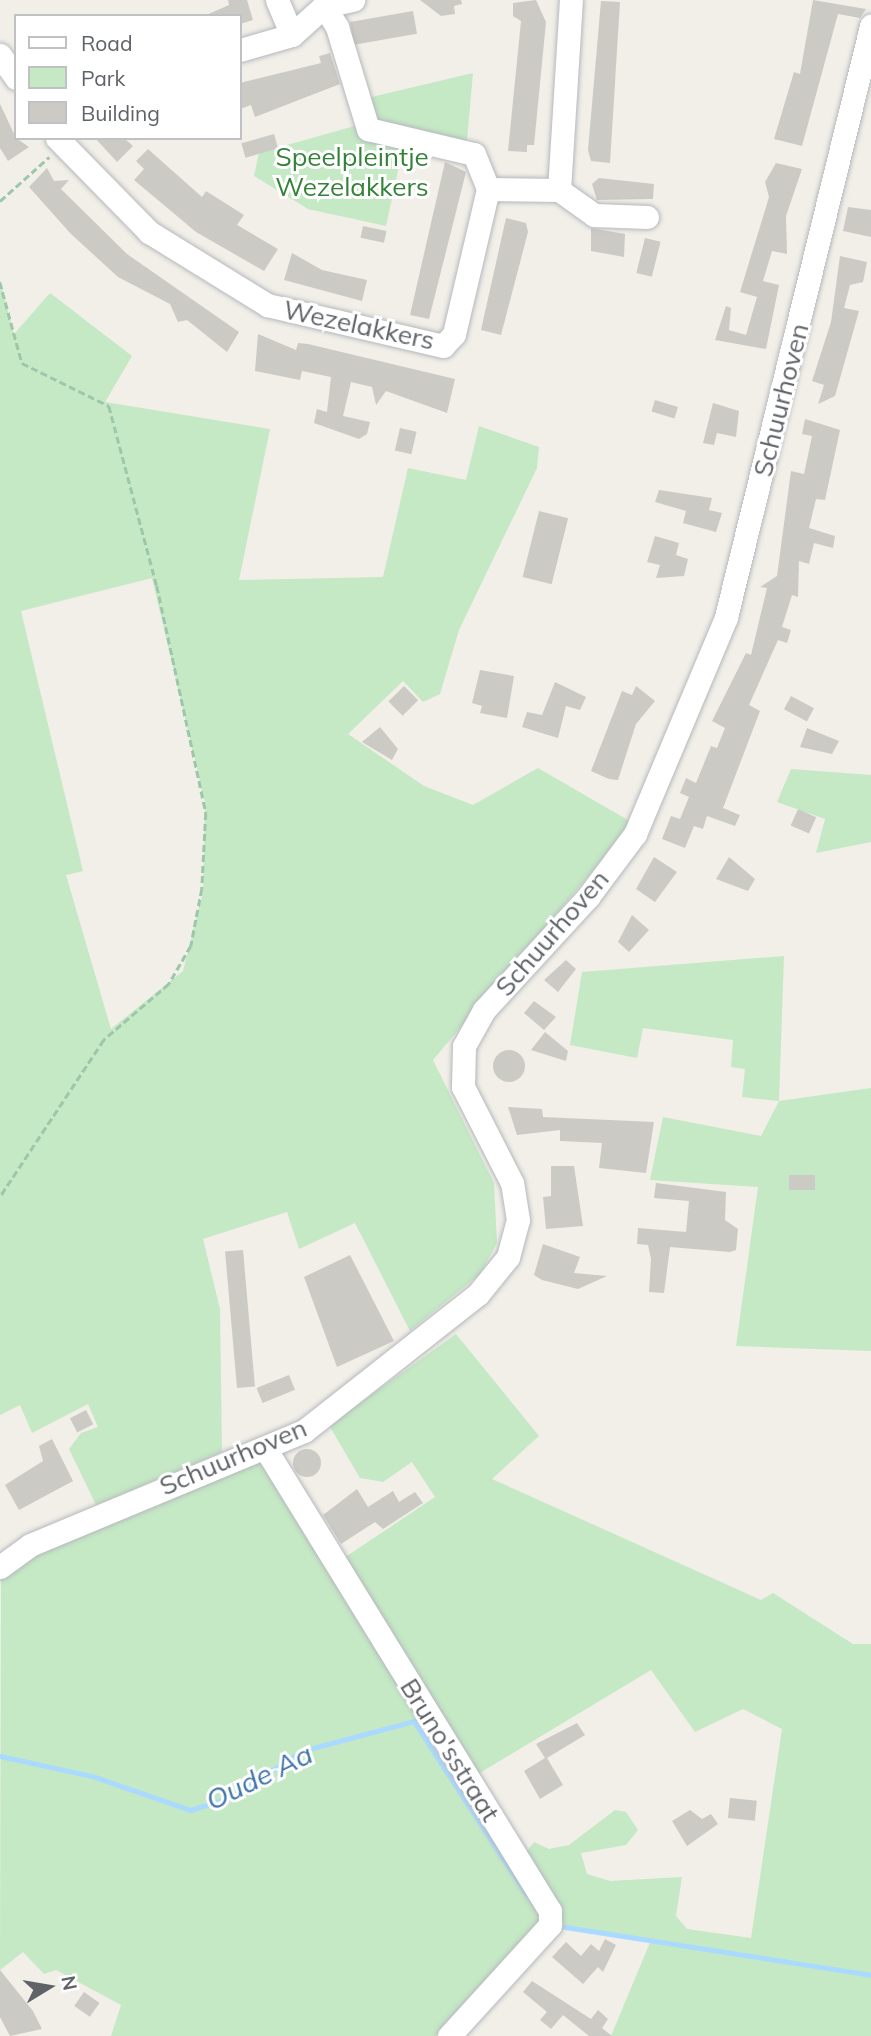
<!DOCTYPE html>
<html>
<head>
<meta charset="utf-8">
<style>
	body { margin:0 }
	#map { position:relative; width:871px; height:2036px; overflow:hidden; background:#f1efe8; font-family:Mulish,sans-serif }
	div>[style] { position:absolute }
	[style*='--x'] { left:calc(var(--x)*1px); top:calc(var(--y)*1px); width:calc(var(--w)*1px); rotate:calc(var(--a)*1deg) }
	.green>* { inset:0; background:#c5e8c5 }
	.stream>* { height:4.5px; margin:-2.25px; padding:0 2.25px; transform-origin:2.25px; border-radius:2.25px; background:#aadaff }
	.building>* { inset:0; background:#cccac5; transform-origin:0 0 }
	.round { border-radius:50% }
	.path>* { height:2.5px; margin-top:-1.25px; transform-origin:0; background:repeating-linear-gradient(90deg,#9cc7a9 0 7px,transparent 0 10.5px) }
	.roads { filter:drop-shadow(0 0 2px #b5b8bc) drop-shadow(0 0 2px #b5b8bc) }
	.minor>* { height:23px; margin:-11.5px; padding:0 11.5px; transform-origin:11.5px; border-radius:11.5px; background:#fff }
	span { translate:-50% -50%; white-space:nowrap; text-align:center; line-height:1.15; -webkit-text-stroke:6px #fff; paint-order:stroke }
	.park-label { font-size:26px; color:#348238 }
	.street-label { font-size:26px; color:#5f6368 }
	.water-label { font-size:28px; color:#4174aa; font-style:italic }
	.legend { position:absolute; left:14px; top:14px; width:228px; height:126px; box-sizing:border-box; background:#fff; border:2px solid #bfc1c3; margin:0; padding:9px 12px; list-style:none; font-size:21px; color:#5f6368 }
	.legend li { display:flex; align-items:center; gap:14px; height:35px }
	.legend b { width:35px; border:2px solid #bfc1c3 }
	.north { position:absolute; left:14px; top:1952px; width:70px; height:70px; -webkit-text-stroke:5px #fff; paint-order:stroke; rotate:79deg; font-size:19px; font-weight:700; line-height:28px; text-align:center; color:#5f6368 }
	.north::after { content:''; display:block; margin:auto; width:24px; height:32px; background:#5f6368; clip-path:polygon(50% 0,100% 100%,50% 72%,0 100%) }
</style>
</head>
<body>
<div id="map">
	<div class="green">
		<i style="clip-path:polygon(473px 73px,466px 152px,405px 138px,386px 226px,308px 209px,254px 176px,259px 153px,365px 123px,359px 100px)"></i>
		<i style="clip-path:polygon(evenodd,0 280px,14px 334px,50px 293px,132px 356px,105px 402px,270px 429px,239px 580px,383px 577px,408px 468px,466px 480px,479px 426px,539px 447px,537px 468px,459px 630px,440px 694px,423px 702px,403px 681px,348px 734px,424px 786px,473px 805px,538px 768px,633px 823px,433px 1060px,494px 1183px,497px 1243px,480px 1274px,410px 1331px,355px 1223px,299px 1249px,287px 1212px,203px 1239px,220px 1309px,222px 1452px,96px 1505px,69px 1449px,81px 1433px,98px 1427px,88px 1404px,32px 1433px,20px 1405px,0 1415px,0 280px,152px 578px,205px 803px,203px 892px,183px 971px,111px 1029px,66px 875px,83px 871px,21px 611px,152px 578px)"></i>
		<i style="clip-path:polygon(791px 769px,871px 775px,871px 842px,816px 853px,825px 819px,777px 802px)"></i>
		<i style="clip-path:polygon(784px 956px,779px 1101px,871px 1088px,871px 1351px,736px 1346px,758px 1187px,650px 1180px,663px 1117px,761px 1136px,779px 1101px,742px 1097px,745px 1069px,731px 1067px,733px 1040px,643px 1028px,637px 1058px,570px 1045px,582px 972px)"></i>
		<i style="clip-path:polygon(456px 1334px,539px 1436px,492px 1479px,761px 1600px,773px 1593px,853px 1644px,871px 1644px,871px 2036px,611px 2036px,651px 1940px,559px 1926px,562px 1908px,526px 1852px,534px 1842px,549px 1849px,569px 1845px,615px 1810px,626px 1812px,638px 1830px,626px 1845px,581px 1853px,587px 1874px,610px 1881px,682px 1877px,676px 1916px,687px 1929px,751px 1938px,782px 1729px,743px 1709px,695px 1732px,651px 1670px,478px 1774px,344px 1558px,435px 1497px,412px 1462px,383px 1482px,360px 1478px,329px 1425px)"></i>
		<i style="clip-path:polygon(251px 1461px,267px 1463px,420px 1711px,415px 1722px,542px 1919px,436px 2036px,111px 2036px,121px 2005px,56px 1970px,44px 1974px,23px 1952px,0 1970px,1px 1581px,13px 1563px)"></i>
	</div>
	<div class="stream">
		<i style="--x:0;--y:1756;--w:94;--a:12.3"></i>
		<i style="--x:92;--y:1776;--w:105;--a:19"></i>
		<i style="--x:191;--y:1810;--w:42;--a:-18"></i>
		<i style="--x:231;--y:1797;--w:85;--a:-32.9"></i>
		<i style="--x:302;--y:1751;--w:116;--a:-15"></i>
		<i style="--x:414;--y:1721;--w:207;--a:57"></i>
		<i style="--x:559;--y:1926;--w:316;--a:8.9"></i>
	</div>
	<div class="building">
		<i style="clip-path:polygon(228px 0,247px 0,253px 20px,240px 24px,240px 16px,204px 16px,229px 5px)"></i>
		<i style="clip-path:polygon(420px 0,461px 0,462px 4px,454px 6px,455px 14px,441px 16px)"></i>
		<i style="clip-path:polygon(536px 0,546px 22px,534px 145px,527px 145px,527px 152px,508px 151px,521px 21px,513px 16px,513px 3px)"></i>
		<i style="clip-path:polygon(813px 0,866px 9px,860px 18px,838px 14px,802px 146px,774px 139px,794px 72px,800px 74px)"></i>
		<i style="clip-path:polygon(601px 1px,620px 2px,610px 163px,591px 161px,588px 150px)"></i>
		<i style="left:413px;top:11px;width:23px;height:64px;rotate:80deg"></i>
		<i style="clip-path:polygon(330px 53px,340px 84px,255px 117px,251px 105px,240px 109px,240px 83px,321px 63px,319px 56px)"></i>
		<i style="clip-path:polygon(0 104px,16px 138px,29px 147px,8px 161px,0 148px)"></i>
		<i style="left:274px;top:134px;width:15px;height:34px;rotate:74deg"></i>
		<i style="clip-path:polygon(95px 138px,124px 138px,133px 146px,117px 162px)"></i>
		<i style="clip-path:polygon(148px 149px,202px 197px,206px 191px,244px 215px,237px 225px,278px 249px,264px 271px,196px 232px,134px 180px,144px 169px,136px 161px)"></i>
		<i style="clip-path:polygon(445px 162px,466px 172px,429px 319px,410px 315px)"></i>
		<i style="clip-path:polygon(776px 163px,802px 169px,786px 216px,787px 254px,772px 251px,763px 281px,779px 285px,766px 349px,715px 340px,726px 306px,731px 308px,729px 330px,746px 335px,757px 297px,740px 292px,769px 197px,765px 182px)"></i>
		<i style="clip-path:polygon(47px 168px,54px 181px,69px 180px,61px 189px,127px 254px,239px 332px,227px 352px,187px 320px,178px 322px,170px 304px,118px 277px,71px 234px,29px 187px)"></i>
		<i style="clip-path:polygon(599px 178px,654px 184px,653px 199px,597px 200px,592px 184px)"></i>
		<i style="clip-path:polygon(848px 207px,871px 210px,871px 237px,843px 231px)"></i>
		<i style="clip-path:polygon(506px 218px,526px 223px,528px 232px,501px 335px,481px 330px)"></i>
		<i style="left:363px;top:226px;width:24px;height:12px;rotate:12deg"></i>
		<i style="clip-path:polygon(591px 228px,625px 234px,624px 257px,591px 251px)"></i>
		<i style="left:645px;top:238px;width:16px;height:36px;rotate:14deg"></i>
		<i style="clip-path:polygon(292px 253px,322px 270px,367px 280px,362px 301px,284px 280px)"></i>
		<i style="clip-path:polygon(840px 256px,867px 262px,863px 282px,850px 285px,844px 308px,859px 311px,835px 396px,818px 404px,824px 385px,812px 381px,831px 322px)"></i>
		<i style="clip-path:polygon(258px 334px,296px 350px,298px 343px,308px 344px,455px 379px,447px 413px,386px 391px,376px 405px,372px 387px,351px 382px,343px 416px,370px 422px,367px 434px,359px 439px,314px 423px,317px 409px,327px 412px,331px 377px,302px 371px,300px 380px,255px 371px)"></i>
		<i style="left:655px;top:400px;width:24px;height:12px;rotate:17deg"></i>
		<i style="clip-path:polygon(713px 403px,739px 411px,736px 437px,717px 433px,714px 445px,703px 443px)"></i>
		<i style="clip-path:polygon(805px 419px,840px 430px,825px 500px,816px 499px,809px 528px,835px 536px,833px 548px,814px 543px,809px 564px,799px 561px,798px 597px,792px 595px,782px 627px,791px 630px,787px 643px,778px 640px,749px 705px,760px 711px,723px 808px,740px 815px,735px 826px,707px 816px,703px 829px,694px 826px,685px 848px,662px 839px,671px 816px,680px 819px,689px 797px,680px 793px,686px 778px,696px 783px,711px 746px,717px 748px,725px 728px,712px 721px,746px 653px,751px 655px,767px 588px,760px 587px,777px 576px,791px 471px,804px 474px,812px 436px,802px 434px)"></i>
		<i style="left:400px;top:428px;width:17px;height:23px;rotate:13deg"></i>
		<i style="clip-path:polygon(659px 490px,712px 498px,709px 510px,722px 513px,716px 532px,683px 523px,686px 511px,655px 502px)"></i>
		<i style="left:539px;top:511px;width:30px;height:68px;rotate:14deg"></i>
		<i style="clip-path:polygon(655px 536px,679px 543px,676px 555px,688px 559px,684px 576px,656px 578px,660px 565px,647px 562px)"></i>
		<i style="clip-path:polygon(480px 670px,514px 676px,507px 718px,480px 713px,482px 706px,472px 703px)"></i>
		<i style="clip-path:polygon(555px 682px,586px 697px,580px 710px,566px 706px,558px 738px,522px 727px,527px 712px,542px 715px)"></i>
		<i style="left:404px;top:686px;width:20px;height:22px;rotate:45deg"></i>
		<i style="clip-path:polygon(636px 686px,655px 701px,636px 724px,618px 780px,609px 779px,591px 771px,622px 691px,632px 695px)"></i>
		<i style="left:791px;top:696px;width:26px;height:15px;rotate:28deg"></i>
		<i style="clip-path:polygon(380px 727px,398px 749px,392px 760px,362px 742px)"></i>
		<i style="clip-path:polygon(807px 728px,839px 741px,832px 754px,800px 747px)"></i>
		<i style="left:798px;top:809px;width:20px;height:18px;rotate:24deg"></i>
		<i style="clip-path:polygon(654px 857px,677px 872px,655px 902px,636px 889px)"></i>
		<i style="clip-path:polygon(729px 857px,755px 879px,748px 891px,716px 879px)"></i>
		<i style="clip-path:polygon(632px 915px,649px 930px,629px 952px,618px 942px)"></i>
		<i style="clip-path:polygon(566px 960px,576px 969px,558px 992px,544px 980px)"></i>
		<i style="clip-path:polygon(534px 1001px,556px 1017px,544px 1030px,524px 1013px)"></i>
		<i style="clip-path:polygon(545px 1032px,568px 1051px,566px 1061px,531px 1050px)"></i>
		<i class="round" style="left:493px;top:1050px;width:32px;height:32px"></i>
		<i style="clip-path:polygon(508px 1107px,542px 1109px,543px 1117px,654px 1122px,646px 1173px,599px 1168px,602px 1143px,560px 1141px,560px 1130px,517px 1135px)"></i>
		<i style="clip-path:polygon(551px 1166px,574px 1166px,583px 1226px,546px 1229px,543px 1197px,551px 1196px)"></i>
		<i style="left:789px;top:1175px;width:26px;height:15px"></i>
		<i style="clip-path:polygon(656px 1183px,726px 1192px,725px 1220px,738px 1229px,736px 1250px,730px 1252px,670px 1247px,664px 1293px,649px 1292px,651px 1259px,648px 1245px,637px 1244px,638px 1228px,686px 1232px,689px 1201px,654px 1198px)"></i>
		<i style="clip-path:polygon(543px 1244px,580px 1257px,574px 1273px,607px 1276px,578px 1289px,542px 1280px,534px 1275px)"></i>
		<i style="left:243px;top:1250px;width:137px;height:18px;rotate:85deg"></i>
		<i style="clip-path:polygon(350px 1255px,394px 1341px,337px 1367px,304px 1277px)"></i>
		<i style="left:289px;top:1375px;width:16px;height:35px;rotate:68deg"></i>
		<i style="left:86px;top:1410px;width:16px;height:18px;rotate:63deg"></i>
		<i style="clip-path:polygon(52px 1439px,73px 1481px,19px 1510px,5px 1485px,43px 1461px,39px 1446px)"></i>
		<i class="round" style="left:293px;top:1449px;width:28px;height:28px"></i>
		<i style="clip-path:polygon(357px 1489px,368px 1507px,393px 1491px,399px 1502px,415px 1492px,423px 1503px,383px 1529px,375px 1522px,341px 1544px,323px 1515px)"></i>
		<i style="clip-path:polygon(577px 1723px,585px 1735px,547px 1758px,563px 1785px,540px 1799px,524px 1771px,545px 1758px,536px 1744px)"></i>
		<i style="left:730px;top:1798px;width:27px;height:20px;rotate:6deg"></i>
		<i style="clip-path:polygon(690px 1810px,702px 1819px,711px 1814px,718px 1824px,687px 1846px,672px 1821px)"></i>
		<i style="clip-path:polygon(605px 1939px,616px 1945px,603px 1972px,598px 1967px,583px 1984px,552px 1957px,566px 1942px,581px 1956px,591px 1944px,599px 1951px)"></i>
		<i style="clip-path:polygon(0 1970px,33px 2011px,42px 2029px,10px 2036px,0 2017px)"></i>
		<i style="clip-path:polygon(532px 1981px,591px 2019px,598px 2010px,608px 2019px,602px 2028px,612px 2036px,589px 2036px,563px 2015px,551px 2029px,540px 2020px,547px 2012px,523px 1992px)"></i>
		<i style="left:84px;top:1992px;width:19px;height:17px;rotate:35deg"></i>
	</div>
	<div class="path">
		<i style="--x:0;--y:201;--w:66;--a:-41.9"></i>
		<i style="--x:0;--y:282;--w:84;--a:74.8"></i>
		<i style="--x:22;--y:363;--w:97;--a:26.3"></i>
		<i style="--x:109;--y:406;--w:186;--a:75.1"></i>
		<i style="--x:157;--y:586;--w:232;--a:77.8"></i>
		<i style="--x:206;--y:813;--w:76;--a:93"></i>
		<i style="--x:202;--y:889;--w:58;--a:100.9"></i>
		<i style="--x:191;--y:946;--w:44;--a:120.1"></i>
		<i style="--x:169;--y:984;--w:86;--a:139.3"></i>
		<i style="--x:104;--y:1040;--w:188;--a:123.5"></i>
	</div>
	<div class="roads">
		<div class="minor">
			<i style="--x:277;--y:0;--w:38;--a:67"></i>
			<i style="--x:324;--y:6;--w:25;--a:58"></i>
			<i style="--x:337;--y:27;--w:107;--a:73.1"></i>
			<i style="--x:368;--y:129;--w:109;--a:13.3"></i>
			<i style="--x:474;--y:154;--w:38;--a:68"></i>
			<i style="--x:240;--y:50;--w:54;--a:-16.1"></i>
			<i style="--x:292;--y:35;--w:43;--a:-42.2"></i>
			<i style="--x:324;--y:6;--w:30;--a:-12"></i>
			<i style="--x:0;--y:55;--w:28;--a:55"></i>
			<i style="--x:57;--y:138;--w:132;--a:45.6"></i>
			<i style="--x:149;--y:232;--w:139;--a:31.7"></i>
			<i style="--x:267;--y:305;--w:181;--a:13.1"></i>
			<i style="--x:443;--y:346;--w:16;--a:-47"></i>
			<i style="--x:454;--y:334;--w:149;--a:-76.8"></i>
			<i style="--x:488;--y:189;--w:71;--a:0.8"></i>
			<i style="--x:559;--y:190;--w:190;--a:-86.4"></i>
			<i style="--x:559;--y:190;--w:43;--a:35.5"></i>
			<i style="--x:594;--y:215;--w:53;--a:2.2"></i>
			<i style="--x:265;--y:1448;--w:544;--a:58.39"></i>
			<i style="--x:550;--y:1911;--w:14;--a:90"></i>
			<i style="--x:550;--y:1925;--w:150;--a:132.3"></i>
			<i style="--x:0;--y:1567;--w:37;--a:-36"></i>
			<i style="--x:30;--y:1545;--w:297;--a:-22.6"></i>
			<i style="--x:304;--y:1431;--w:221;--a:-38.2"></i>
			<i style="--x:478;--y:1294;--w:48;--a:-51"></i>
			<i style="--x:508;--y:1257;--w:38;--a:-75"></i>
			<i style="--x:518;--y:1220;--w:37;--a:-99"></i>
			<i style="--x:512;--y:1183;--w:108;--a:-117"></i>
			<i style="--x:463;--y:1087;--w:41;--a:-88.6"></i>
			<i style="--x:464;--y:1046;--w:41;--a:-60.9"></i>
			<i style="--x:484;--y:1010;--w:154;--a:-47.4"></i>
			<i style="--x:588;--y:897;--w:79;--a:-53.3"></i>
			<i style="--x:635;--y:834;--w:235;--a:-67.2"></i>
			<i style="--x:726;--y:617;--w:609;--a:-76.21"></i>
		</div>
	</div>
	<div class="park-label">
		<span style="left:352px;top:172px">Speelpleintje<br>Wezelakkers</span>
	</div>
	<div class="street-label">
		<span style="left:359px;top:325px;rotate:12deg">Wezelakkers</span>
		<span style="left:781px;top:400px;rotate:-76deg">Schuurhoven</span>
		<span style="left:552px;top:933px;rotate:-49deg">Schuurhoven</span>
		<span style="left:233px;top:1457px;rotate:-23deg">Schuurhoven</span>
		<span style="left:450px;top:1750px;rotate:58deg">Bruno'sstraat</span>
	</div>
	<div class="water-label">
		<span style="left:259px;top:1777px;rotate:-26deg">Oude Aa</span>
	</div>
	<ul class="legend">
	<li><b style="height:9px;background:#fff"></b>Road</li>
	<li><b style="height:19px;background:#c5e8c5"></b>Park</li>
	<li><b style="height:19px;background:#cccac5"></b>Building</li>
	</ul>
	<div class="north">N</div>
</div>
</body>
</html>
